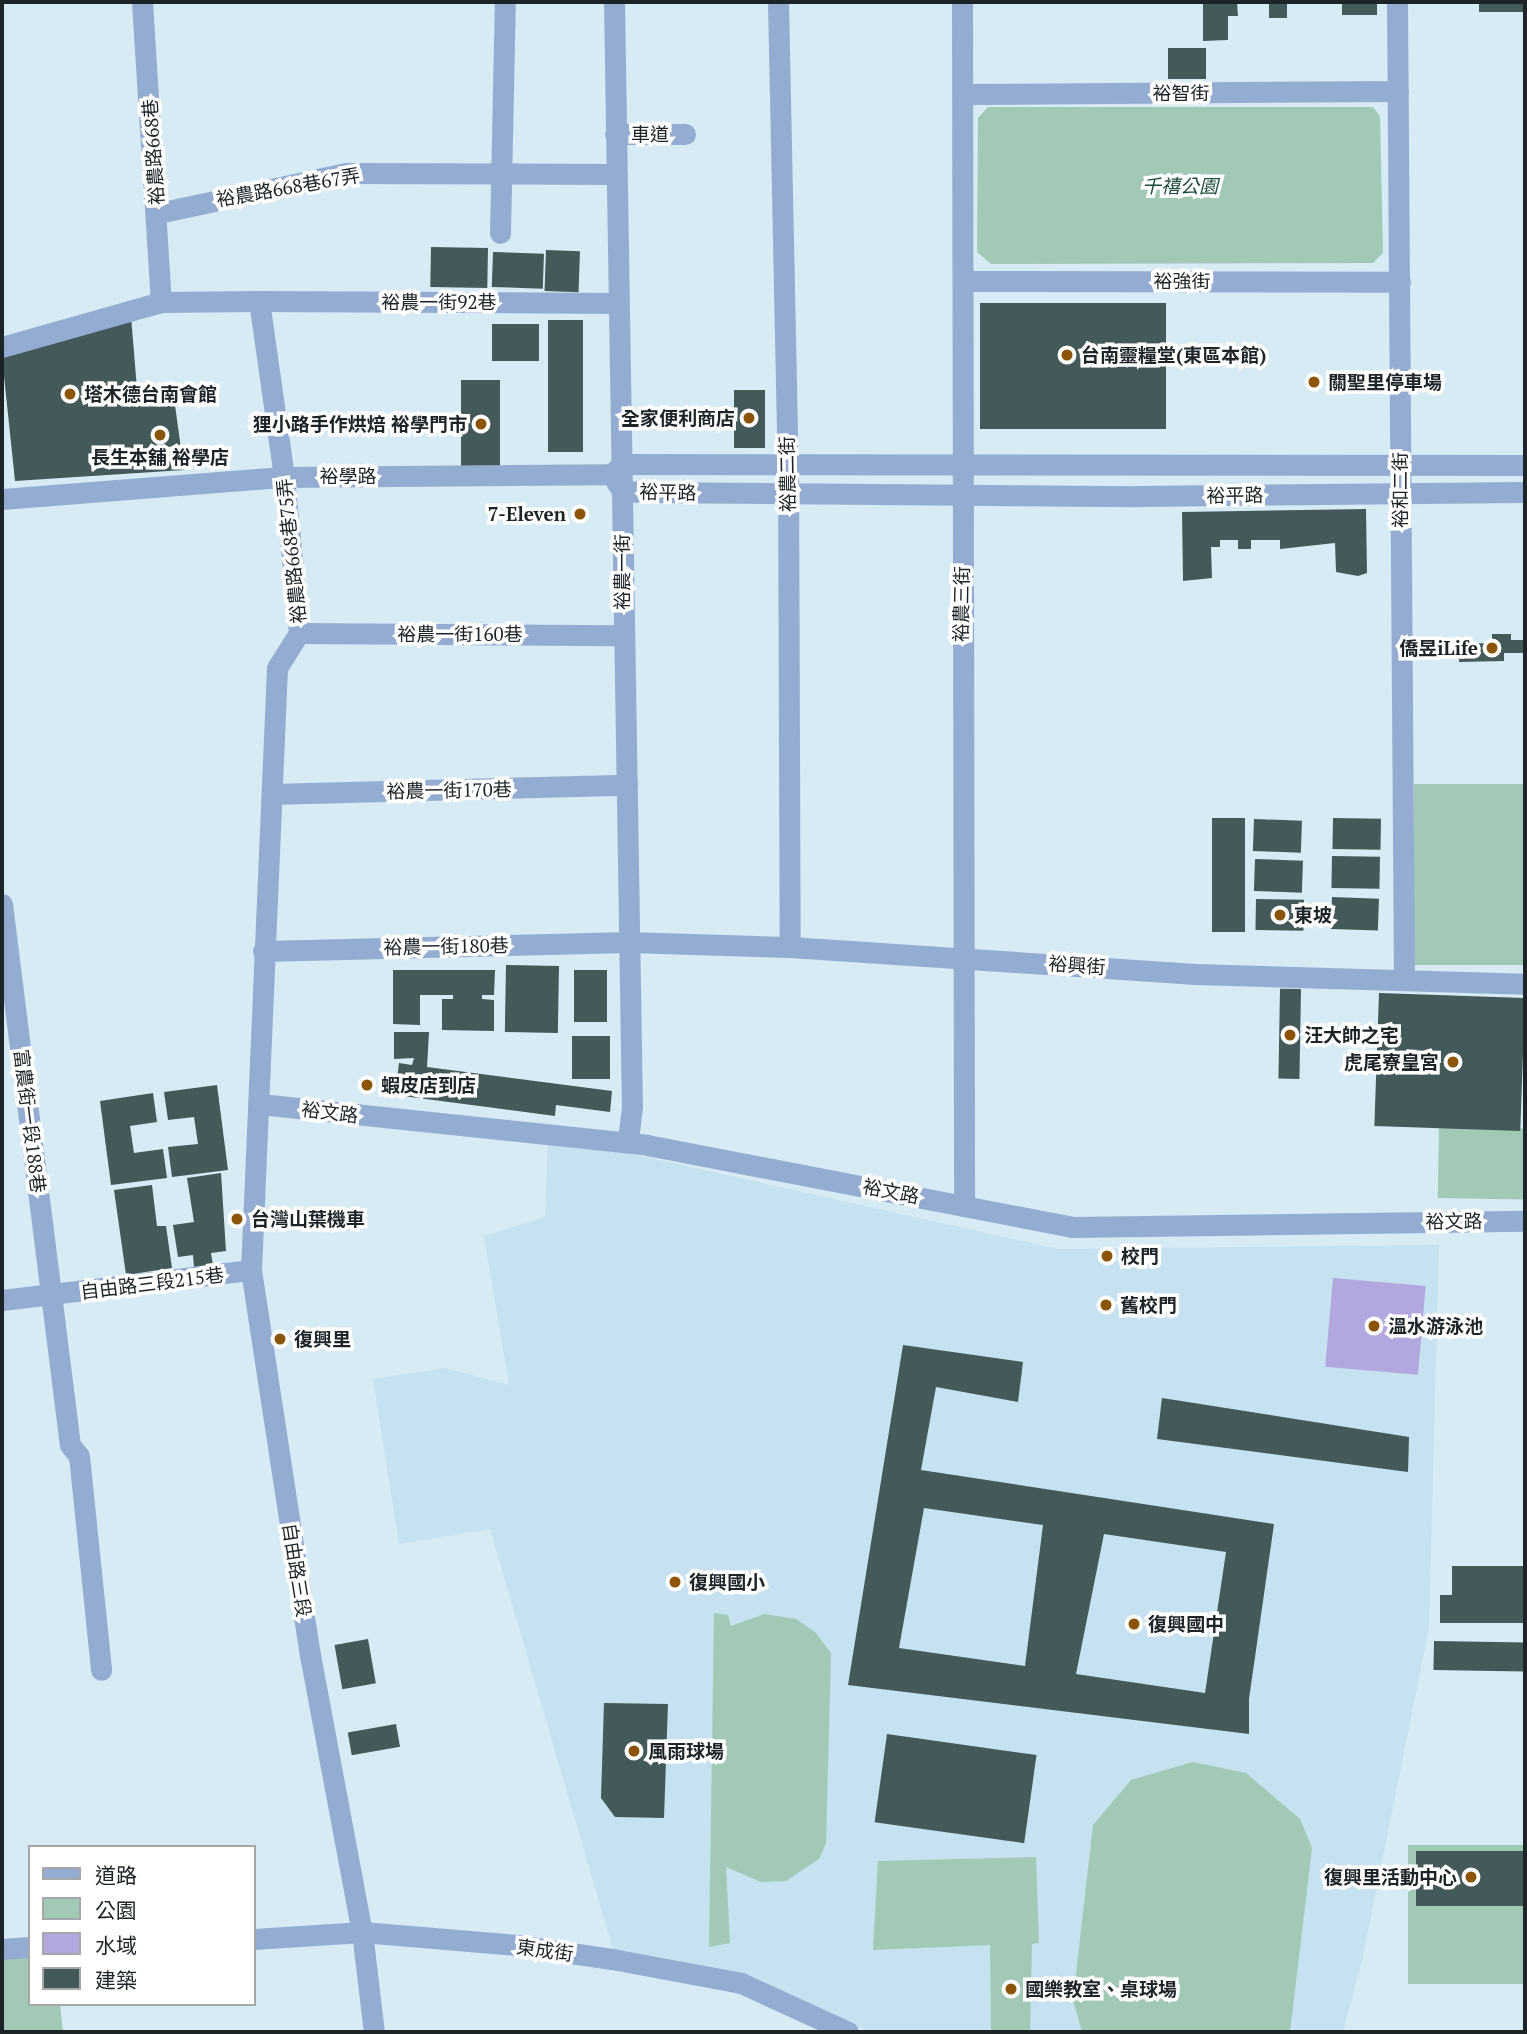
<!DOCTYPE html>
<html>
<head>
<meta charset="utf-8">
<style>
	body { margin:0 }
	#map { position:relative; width:1527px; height:2034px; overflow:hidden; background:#d7ebf4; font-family:"PT Serif","Noto Sans TC",serif }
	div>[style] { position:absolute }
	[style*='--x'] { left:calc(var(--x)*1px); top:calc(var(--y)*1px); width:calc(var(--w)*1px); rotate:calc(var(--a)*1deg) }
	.built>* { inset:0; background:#c6e1ef }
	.green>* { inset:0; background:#a2c9b5; transform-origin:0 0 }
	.water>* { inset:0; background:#b2a7de; transform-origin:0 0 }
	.building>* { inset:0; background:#445959; transform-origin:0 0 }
	.minor>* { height:21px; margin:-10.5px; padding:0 10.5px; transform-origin:10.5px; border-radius:10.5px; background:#95acd2 }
	.dots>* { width:19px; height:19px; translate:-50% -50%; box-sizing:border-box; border:4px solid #fff; border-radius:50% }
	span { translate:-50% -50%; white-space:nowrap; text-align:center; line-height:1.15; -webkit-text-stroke:7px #fff; paint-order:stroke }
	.street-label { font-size:19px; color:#1d2428 }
	.park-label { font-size:19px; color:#1b4d39; font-style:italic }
	.poi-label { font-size:19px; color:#1d2428; font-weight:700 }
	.left { translate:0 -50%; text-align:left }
	.right { translate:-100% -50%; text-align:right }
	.frame { position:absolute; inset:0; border:4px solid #1d2428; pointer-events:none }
	.legend { position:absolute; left:28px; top:1845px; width:228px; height:161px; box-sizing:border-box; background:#fff; border:2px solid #a5a7a9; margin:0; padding:9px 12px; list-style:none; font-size:21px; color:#1d2428 }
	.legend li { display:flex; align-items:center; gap:14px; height:35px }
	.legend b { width:35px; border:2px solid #a5a7a9 }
</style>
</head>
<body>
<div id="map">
	<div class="built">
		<i style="clip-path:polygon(548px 1143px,628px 1153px,1058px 1249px,1439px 1245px,1429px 1628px,1362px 1961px,1343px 2032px,871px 2032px,742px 1980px,615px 1956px,490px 1529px,399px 1544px,373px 1379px,445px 1368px,509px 1385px,484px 1236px,545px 1217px)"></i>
	</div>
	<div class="green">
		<i style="clip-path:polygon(988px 107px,1373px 107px,1380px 116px,1383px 253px,1373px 263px,991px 264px,977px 252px,978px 118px)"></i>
		<i style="left:1414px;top:784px;width:111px;height:181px"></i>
		<i style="left:1439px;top:1127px;width:86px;height:71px;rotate:1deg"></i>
		<i style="clip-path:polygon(714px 1613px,728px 1615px,731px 1626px,764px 1614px,796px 1619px,815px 1632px,831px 1653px,826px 1843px,819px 1859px,786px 1881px,761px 1882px,726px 1867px,730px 1943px,709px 1947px)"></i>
		<i style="clip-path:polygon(1193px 1762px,1246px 1773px,1300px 1819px,1312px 1848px,1290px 2032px,1082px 2032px,1073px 2000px,1093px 1825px,1131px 1780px)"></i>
		<i style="left:1408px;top:1845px;width:117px;height:139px"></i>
		<i style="clip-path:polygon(1036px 1857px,1039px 1943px,1032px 1944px,1030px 2032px,991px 2032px,990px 1945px,873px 1950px,878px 1861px)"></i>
		<i style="clip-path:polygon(2px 1957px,30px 1957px,30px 2004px,60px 2004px,63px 2032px,2px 2032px)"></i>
	</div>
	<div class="water">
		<i style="left:1333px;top:1278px;width:93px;height:89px;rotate:5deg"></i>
	</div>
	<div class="building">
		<i style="clip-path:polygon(1203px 2px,1237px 2px,1238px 16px,1228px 16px,1228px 40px,1203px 41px)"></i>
		<i style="left:1269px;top:2px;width:18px;height:16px"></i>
		<i style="left:1342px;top:2px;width:35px;height:13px"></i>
		<i style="left:1479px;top:2px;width:46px;height:10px"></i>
		<i style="left:1168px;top:48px;width:38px;height:31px"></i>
		<i style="left:431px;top:247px;width:57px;height:40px;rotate:1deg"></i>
		<i style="left:546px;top:250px;width:34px;height:41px;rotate:2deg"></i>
		<i style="left:493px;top:252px;width:51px;height:35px;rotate:2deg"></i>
		<i style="left:980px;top:303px;width:186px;height:126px"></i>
		<i style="clip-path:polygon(131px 316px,138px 401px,174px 398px,184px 470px,15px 481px,2px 357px)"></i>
		<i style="left:548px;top:320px;width:35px;height:132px"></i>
		<i style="left:492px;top:324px;width:47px;height:37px"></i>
		<i style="left:461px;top:380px;width:39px;height:88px"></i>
		<i style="left:734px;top:390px;width:31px;height:58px"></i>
		<i style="clip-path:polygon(1366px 509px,1367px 573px,1358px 576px,1336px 572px,1335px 543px,1280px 549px,1280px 540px,1251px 540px,1251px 549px,1238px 549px,1238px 540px,1220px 540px,1220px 547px,1211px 547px,1212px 578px,1183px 581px,1182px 512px)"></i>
		<i style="clip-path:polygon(1492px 634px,1511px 634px,1511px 640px,1525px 640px,1525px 653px,1504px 653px,1504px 661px,1459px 662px,1459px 644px,1492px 643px)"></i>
		<i style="left:1212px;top:818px;width:33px;height:114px"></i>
		<i style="left:1333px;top:818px;width:48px;height:31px;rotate:1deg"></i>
		<i style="left:1254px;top:819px;width:48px;height:32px;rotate:2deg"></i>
		<i style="left:1332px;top:856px;width:48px;height:32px;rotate:1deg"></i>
		<i style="left:1255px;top:859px;width:48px;height:32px;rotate:2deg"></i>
		<i style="left:1332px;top:897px;width:47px;height:32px;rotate:2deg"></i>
		<i style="left:1256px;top:899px;width:48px;height:31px;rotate:1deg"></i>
		<i style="left:506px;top:965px;width:53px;height:67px;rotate:1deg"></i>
		<i style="clip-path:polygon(393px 970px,495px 970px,494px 995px,482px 995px,482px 999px,494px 1000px,494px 1031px,442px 1030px,442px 999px,453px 999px,453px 995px,420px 995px,420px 1025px,393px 1024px)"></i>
		<i style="left:574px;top:970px;width:33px;height:52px"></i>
		<i style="left:1301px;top:989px;width:90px;height:21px;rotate:91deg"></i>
		<i style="left:1379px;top:993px;width:146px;height:133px;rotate:2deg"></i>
		<i style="clip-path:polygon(394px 1032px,429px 1032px,427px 1067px,612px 1091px,610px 1112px,556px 1105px,555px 1116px,395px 1095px,399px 1063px,412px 1065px,414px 1058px,394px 1059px)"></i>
		<i style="left:572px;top:1036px;width:38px;height:43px"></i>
		<i style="clip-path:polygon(217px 1085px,228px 1170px,172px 1177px,168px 1147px,198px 1144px,194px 1117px,168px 1120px,164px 1092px)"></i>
		<i style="clip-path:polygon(153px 1093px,157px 1122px,130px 1126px,134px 1153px,163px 1149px,167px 1178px,111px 1185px,100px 1101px)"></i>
		<i style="clip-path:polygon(221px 1173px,226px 1251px,211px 1253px,213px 1265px,194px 1267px,193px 1255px,178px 1257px,173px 1225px,194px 1222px,187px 1178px)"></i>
		<i style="clip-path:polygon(152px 1185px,157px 1226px,166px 1226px,172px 1268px,126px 1275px,114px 1190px)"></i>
		<i style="clip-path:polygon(evenodd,903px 1345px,1023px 1362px,1018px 1402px,936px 1387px,921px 1470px,1274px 1524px,1249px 1699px,1249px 1734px,848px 1685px,903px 1345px,924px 1508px,1043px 1525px,1025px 1666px,899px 1648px,924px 1508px,903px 1345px,1104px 1534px,1226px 1552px,1205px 1693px,1076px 1674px,1104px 1534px)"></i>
		<i style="clip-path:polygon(1162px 1398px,1409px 1437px,1408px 1472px,1157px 1439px)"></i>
		<i style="clip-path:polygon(1452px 1566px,1525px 1566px,1525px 1623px,1440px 1623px,1440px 1595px,1452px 1595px)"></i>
		<i style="left:368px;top:1639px;width:45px;height:34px;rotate:80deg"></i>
		<i style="left:1434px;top:1641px;width:91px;height:29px;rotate:1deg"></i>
		<i style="clip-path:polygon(604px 1703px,668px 1704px,664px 1818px,615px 1817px,601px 1798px)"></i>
		<i style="left:396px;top:1724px;width:23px;height:49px;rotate:80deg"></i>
		<i style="left:887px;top:1734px;width:151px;height:89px;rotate:8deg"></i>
		<i style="left:1416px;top:1851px;width:109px;height:55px"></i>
	</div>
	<div class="minor">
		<i style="--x:142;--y:2;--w:301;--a:86.4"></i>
		<i style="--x:614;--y:2;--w:1105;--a:89.07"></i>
		<i style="--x:632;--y:1107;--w:35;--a:97"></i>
		<i style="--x:778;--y:2;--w:463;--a:88.8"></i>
		<i style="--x:788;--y:465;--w:482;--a:89.8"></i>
		<i style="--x:962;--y:2;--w:1204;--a:89.9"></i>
		<i style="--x:1397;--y:2;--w:977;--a:89.59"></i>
		<i style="--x:964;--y:94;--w:434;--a:-0.4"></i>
		<i style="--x:615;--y:134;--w:70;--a:0"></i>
		<i style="--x:158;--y:213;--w:192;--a:-12"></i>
		<i style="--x:346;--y:173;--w:271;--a:0.2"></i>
		<i style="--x:500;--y:233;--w:231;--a:-88.8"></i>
		<i style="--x:964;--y:281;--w:436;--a:0.1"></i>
		<i style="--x:259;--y:301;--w:359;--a:0.3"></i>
		<i style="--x:2;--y:347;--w:165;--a:-15.8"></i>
		<i style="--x:161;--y:302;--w:98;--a:-0.6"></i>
		<i style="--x:259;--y:301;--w:178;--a:81.9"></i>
		<i style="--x:284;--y:477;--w:157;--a:84.5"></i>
		<i style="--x:299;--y:633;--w:41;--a:122.2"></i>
		<i style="--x:277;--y:668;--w:603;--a:92.47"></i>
		<i style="--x:251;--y:1270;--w:389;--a:81.3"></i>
		<i style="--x:310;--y:1655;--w:282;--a:79.4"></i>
		<i style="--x:362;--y:1932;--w:101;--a:83.2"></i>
		<i style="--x:613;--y:473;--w:13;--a:-45"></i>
		<i style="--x:622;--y:464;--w:903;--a:0.06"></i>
		<i style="--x:616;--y:482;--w:11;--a:52"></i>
		<i style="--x:623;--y:491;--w:19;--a:3"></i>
		<i style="--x:642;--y:492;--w:496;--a:0.5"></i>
		<i style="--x:1138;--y:496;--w:387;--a:-0.6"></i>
		<i style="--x:2;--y:499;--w:283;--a:-4.5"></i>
		<i style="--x:284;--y:477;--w:327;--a:-0.5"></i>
		<i style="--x:299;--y:633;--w:323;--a:0.4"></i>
		<i style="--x:272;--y:794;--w:355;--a:-1.5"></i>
		<i style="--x:2;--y:904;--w:545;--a:82.84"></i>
		<i style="--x:70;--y:1445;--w:14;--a:51"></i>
		<i style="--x:79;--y:1456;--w:215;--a:84.1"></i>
		<i style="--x:263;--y:951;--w:366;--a:-1.4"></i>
		<i style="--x:629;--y:942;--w:161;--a:1.8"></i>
		<i style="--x:790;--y:947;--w:407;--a:3.8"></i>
		<i style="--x:1196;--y:974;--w:329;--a:1.7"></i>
		<i style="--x:260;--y:1104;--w:389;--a:6"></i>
		<i style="--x:647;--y:1145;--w:433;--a:10.9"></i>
		<i style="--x:1072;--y:1227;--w:453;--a:-0.8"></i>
		<i style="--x:2;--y:1300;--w:251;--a:-6.9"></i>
		<i style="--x:254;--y:1939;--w:108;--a:-3.7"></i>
		<i style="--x:362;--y:1932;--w:155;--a:4.8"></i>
		<i style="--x:516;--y:1945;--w:97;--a:8.3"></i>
		<i style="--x:612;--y:1959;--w:131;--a:10.5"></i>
		<i style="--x:741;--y:1983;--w:118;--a:24.6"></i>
		<i style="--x:2;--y:1949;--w:28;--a:-4"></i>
	</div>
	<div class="dots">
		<i style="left:1067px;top:355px;background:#8b5407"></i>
		<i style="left:1314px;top:382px;background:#8b5407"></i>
		<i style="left:70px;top:394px;background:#8b5407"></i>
		<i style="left:749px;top:418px;background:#8b5407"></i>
		<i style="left:481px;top:424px;background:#8b5407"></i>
		<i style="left:160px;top:435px;background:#8b5407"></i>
		<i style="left:580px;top:514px;background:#8b5407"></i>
		<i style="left:1492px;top:648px;background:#8b5407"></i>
		<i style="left:1280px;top:915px;background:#8b5407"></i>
		<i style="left:1290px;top:1035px;background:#8b5407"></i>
		<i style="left:1453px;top:1062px;background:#8b5407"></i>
		<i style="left:367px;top:1085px;background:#8b5407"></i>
		<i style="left:237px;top:1219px;background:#8b5407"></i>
		<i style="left:1107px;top:1256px;background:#8b5407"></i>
		<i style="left:1106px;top:1305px;background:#8b5407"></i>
		<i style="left:1374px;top:1326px;background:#8b5407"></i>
		<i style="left:280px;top:1339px;background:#8b5407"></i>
		<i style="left:675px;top:1582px;background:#8b5407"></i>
		<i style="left:1134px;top:1624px;background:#8b5407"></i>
		<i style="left:634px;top:1751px;background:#8b5407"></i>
		<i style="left:1471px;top:1877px;background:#8b5407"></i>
		<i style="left:1011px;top:1989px;background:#8b5407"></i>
	</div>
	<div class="street-label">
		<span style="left:1181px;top:93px">裕智街</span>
		<span style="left:650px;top:134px">車道</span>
		<span style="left:153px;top:152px;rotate:-94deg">裕農路668巷</span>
		<span style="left:288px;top:187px;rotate:-10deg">裕農路668巷67弄</span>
		<span style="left:1182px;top:281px">裕強街</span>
		<span style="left:439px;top:302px">裕農一街92巷</span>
		<span style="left:787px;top:474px;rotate:-91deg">裕農二街</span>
		<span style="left:348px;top:476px">裕學路</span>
		<span style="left:1400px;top:490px;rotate:-90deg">裕和二街</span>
		<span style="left:668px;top:492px;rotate:1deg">裕平路</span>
		<span style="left:1235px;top:495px;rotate:-1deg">裕平路</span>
		<span style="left:291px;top:551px;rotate:-96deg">裕農路668巷75弄</span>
		<span style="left:622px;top:572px;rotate:-90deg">裕農一街</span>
		<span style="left:961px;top:604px;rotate:-89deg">裕農三街</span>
		<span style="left:460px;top:634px">裕農一街160巷</span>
		<span style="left:449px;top:790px;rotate:-1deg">裕農一街170巷</span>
		<span style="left:446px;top:946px;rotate:-1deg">裕農一街180巷</span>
		<span style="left:1077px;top:965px;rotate:4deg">裕興街</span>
		<span style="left:330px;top:1112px;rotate:7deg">裕文路</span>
		<span style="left:30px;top:1121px;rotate:83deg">富農街一段188巷</span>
		<span style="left:891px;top:1191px;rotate:11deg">裕文路</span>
		<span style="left:1454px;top:1221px;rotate:-1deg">裕文路</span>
		<span style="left:152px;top:1283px;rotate:-7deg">自由路三段215巷</span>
		<span style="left:297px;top:1570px;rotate:81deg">自由路三段</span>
		<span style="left:545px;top:1950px;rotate:8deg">東成街</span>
	</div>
	<div class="park-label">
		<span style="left:1180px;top:186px">千禧公園</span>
	</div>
	<div class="poi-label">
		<span class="left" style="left:1081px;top:355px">台南靈糧堂(東區本館)</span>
		<span class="left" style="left:1328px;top:382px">關聖里停車場</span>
		<span class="left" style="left:84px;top:394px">塔木德台南會館</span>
		<span class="right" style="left:735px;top:418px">全家便利商店</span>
		<span class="right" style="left:467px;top:424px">狸小路手作烘焙 裕學門市</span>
		<span style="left:160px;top:457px">長生本舖 裕學店</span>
		<span class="right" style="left:566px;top:514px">7-Eleven</span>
		<span class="right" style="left:1478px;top:648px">僑昱iLife</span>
		<span class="left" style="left:1294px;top:915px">東坡</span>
		<span class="left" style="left:1304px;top:1035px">汪大帥之宅</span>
		<span class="right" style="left:1439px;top:1062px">虎尾寮皇宮</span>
		<span class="left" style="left:381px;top:1085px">蝦皮店到店</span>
		<span class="left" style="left:251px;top:1219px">台灣山葉機車</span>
		<span class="left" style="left:1121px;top:1256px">校門</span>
		<span class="left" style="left:1120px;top:1305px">舊校門</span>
		<span class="left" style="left:1388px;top:1326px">溫水游泳池</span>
		<span class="left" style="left:294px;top:1339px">復興里</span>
		<span class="left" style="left:689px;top:1582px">復興國小</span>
		<span class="left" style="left:1148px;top:1624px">復興國中</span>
		<span class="left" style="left:648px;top:1751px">風雨球場</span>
		<span class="right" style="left:1457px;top:1877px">復興里活動中心</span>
		<span class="left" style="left:1025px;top:1989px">國樂教室、桌球場</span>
	</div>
	<div class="frame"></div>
	<ul class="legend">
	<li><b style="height:9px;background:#95acd2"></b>道路</li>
	<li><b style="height:19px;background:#a2c9b5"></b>公園</li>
	<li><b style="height:19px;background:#b2a7de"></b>水域</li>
	<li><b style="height:19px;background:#445959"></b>建築</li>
	</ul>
</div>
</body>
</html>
